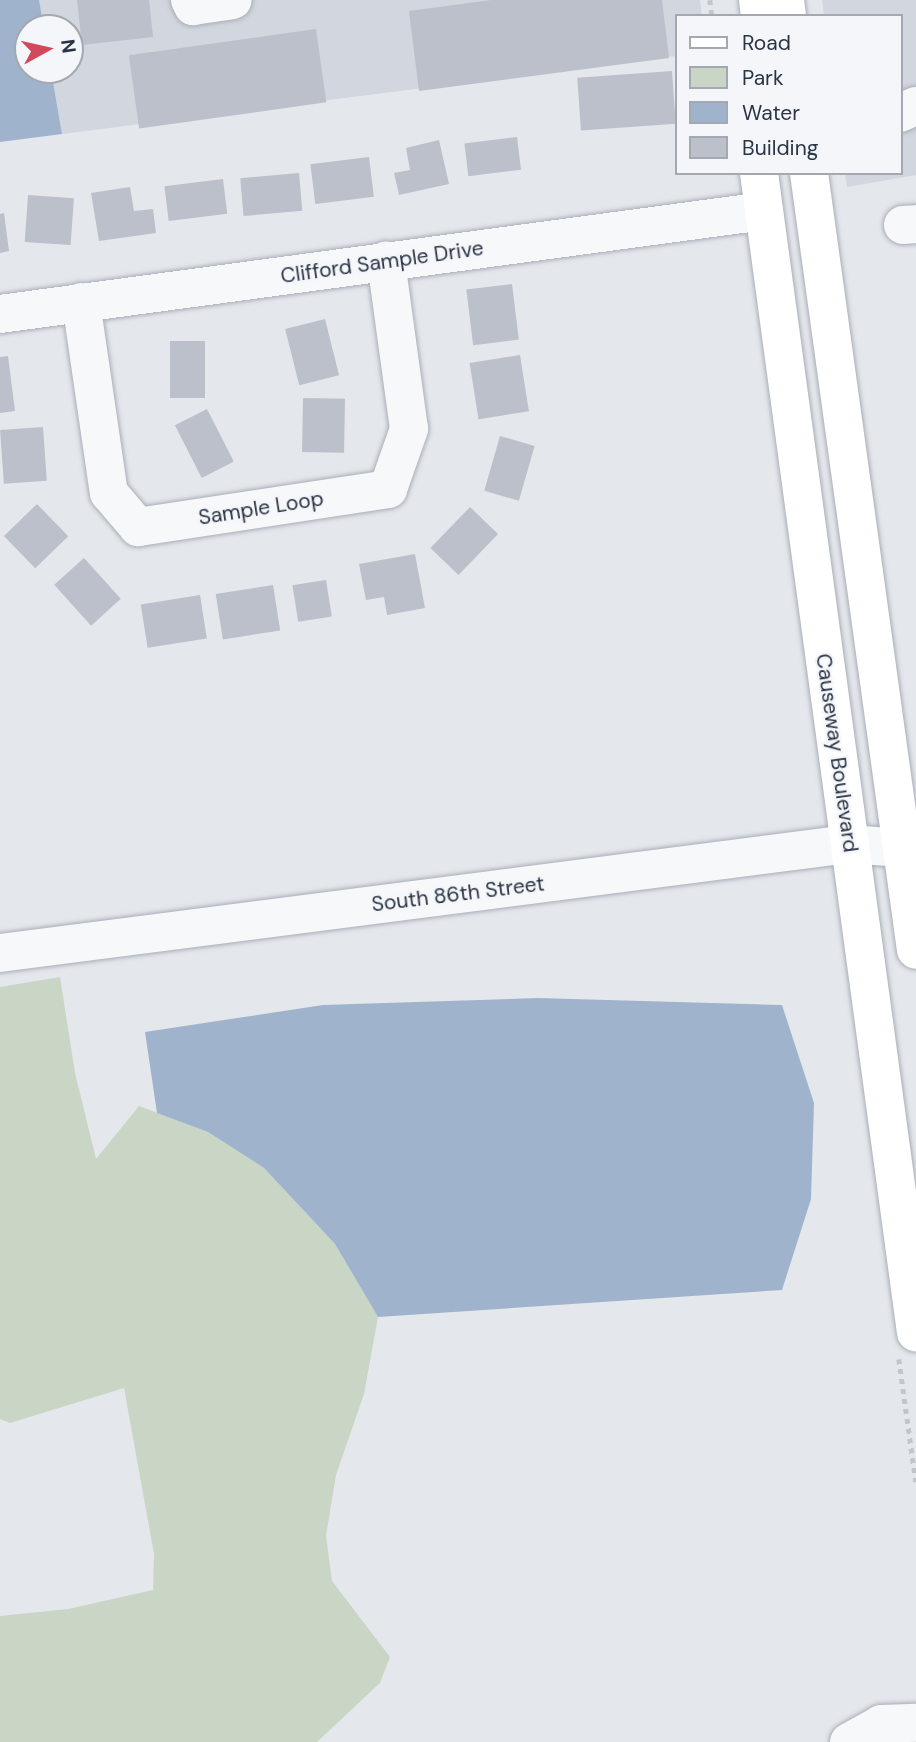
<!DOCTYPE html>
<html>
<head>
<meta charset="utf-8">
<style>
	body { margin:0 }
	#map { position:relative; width:916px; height:1742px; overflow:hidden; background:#e4e7ec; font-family:"DM Sans",sans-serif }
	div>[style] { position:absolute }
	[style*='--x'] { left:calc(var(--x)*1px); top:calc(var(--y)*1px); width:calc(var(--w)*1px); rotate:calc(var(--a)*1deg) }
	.built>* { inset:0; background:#d2d6de }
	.green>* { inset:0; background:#c9d6c5 }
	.water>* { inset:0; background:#9fb4cc }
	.building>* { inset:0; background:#bbc0ca; transform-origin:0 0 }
	.path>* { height:4.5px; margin-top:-2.25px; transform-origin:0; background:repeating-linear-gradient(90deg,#c2c5cb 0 5px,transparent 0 10px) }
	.roads { filter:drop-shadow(0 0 2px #a9aeb7) drop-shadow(0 0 2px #a9aeb7) }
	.minor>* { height:38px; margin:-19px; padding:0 19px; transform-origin:19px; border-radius:19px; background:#f7f8fa }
	.major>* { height:38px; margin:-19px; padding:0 19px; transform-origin:19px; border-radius:19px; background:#fff }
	span { translate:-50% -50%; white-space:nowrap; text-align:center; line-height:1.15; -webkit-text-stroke:5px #f4f6f9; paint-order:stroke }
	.street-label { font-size:21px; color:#2b3445 }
	.legend { position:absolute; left:675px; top:14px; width:228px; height:161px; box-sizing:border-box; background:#f4f6f9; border:2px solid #a4a8b1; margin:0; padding:9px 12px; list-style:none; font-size:21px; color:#2b3445 }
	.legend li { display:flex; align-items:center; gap:14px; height:35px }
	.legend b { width:35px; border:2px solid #a4a8b1 }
	.north { position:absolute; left:14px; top:14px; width:70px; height:70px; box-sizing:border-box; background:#f4f6f9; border:2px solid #a4a8b1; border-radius:50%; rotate:82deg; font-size:19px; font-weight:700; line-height:28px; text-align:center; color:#2b3445 }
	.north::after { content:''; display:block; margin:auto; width:24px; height:32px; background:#d1495b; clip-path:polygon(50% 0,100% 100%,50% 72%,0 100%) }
</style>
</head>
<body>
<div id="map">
	<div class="built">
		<i style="clip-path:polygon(39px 0,700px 0,702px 16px,676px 16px,676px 56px,62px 134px,51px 70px,70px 70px,70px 28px,44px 28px)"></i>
		<i style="clip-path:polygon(822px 0,916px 0,916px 175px,847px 187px,845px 173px,900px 173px,900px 16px,824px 16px)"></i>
	</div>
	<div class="green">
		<i style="clip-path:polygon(60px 977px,75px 1073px,96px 1159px,139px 1106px,208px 1132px,264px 1168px,335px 1244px,378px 1317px,364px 1394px,336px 1475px,326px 1536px,332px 1581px,390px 1657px,380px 1683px,317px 1742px,0 1742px,0 1616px,68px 1609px,153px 1590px,154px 1554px,124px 1388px,10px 1423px,0 1419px,0 987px)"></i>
	</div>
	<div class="water">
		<i style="clip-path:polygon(0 0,39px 0,44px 28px,28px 28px,28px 70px,51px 70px,62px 134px,0 142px)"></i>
		<i style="clip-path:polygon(538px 998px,782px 1005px,814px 1103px,811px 1199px,782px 1290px,378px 1317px,335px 1244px,264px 1168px,208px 1132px,157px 1113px,145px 1032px,323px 1005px)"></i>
	</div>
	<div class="building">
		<i style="clip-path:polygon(77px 0,149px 0,153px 37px,82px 45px)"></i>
		<i style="clip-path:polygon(491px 0,662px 0,669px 58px,419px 91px,409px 11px)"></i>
		<i style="left:316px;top:29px;width:74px;height:189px;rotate:82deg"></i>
		<i style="left:672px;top:71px;width:53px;height:95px;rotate:86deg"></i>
		<i style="left:517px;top:137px;width:33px;height:53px;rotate:83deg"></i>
		<i style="clip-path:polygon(439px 140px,449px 184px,399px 195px,394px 173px,410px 170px,406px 148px)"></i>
		<i style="left:369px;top:157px;width:40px;height:59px;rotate:83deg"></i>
		<i style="left:299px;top:173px;width:38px;height:59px;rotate:85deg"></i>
		<i style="left:223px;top:179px;width:35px;height:59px;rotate:83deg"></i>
		<i style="clip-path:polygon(130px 187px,134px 211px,153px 209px,156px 233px,99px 241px,91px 193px)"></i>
		<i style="left:28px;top:195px;width:46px;height:47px;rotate:4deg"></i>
		<i style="clip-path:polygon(4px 213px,9px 251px,0 253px,0 214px)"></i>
		<i style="left:512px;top:284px;width:56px;height:46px;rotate:83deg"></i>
		<i style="left:325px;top:319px;width:58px;height:41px;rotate:76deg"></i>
		<i style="left:170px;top:341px;width:35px;height:57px"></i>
		<i style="left:520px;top:355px;width:57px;height:51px;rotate:81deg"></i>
		<i style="clip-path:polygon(8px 356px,15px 411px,0 413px,0 357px)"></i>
		<i style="left:303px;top:398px;width:42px;height:54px;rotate:1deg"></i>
		<i style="left:207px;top:409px;width:59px;height:36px;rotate:63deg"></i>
		<i style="left:43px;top:427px;width:54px;height:43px;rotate:86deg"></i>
		<i style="left:500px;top:436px;width:36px;height:57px;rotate:16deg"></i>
		<i style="left:37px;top:504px;width:45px;height:46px;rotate:46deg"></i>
		<i style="left:470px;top:507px;width:39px;height:57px;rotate:44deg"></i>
		<i style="clip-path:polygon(415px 554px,425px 608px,387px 615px,384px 597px,366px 600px,359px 564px)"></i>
		<i style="left:84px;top:558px;width:55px;height:40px;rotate:48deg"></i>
		<i style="left:326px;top:580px;width:37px;height:34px;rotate:81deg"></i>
		<i style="left:273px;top:585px;width:46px;height:58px;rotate:81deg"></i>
		<i style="left:200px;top:595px;width:44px;height:60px;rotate:81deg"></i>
	</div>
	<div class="path">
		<i style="--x:710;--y:0;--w:16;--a:83"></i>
		<i style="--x:899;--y:1359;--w:124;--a:82.1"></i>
	</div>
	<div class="roads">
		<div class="minor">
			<i style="--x:190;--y:0;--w:7;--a:63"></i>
			<i style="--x:193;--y:6;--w:40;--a:-8.5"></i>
			<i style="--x:900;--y:113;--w:17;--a:-24"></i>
			<i style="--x:903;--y:225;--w:13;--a:-4"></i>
			<i style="--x:81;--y:302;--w:193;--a:81.7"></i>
			<i style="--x:109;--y:493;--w:45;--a:49.5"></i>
			<i style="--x:138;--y:527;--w:253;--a:-8.6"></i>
			<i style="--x:388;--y:489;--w:64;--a:-70.7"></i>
			<i style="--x:409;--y:429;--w:170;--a:-97.8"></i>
			<i style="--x:0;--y:314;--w:771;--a:-7.68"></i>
			<i style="--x:0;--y:953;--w:856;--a:-7.32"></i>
			<i style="--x:849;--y:844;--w:67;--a:4.3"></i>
			<i style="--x:849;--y:1742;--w:37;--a:-29"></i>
			<i style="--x:881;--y:1724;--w:35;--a:-2"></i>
		</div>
		<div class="major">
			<i style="--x:758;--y:0;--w:16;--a:83"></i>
			<i style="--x:785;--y:0;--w:16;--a:83"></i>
			<i style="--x:759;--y:173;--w:1170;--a:82.29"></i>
			<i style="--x:809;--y:173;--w:784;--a:82.16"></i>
		</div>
	</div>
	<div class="street-label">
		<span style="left:382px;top:262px;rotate:-8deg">Clifford Sample Drive</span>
		<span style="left:261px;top:508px;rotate:-9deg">Sample Loop</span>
		<span style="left:837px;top:753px;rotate:82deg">Causeway Boulevard</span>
		<span style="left:458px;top:894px;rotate:-7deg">South 86th Street</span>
	</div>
	<ul class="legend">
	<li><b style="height:9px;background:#fff"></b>Road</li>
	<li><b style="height:19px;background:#c9d6c5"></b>Park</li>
	<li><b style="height:19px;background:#9fb4cc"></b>Water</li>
	<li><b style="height:19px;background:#bbc0ca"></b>Building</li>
	</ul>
	<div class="north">N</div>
</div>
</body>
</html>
